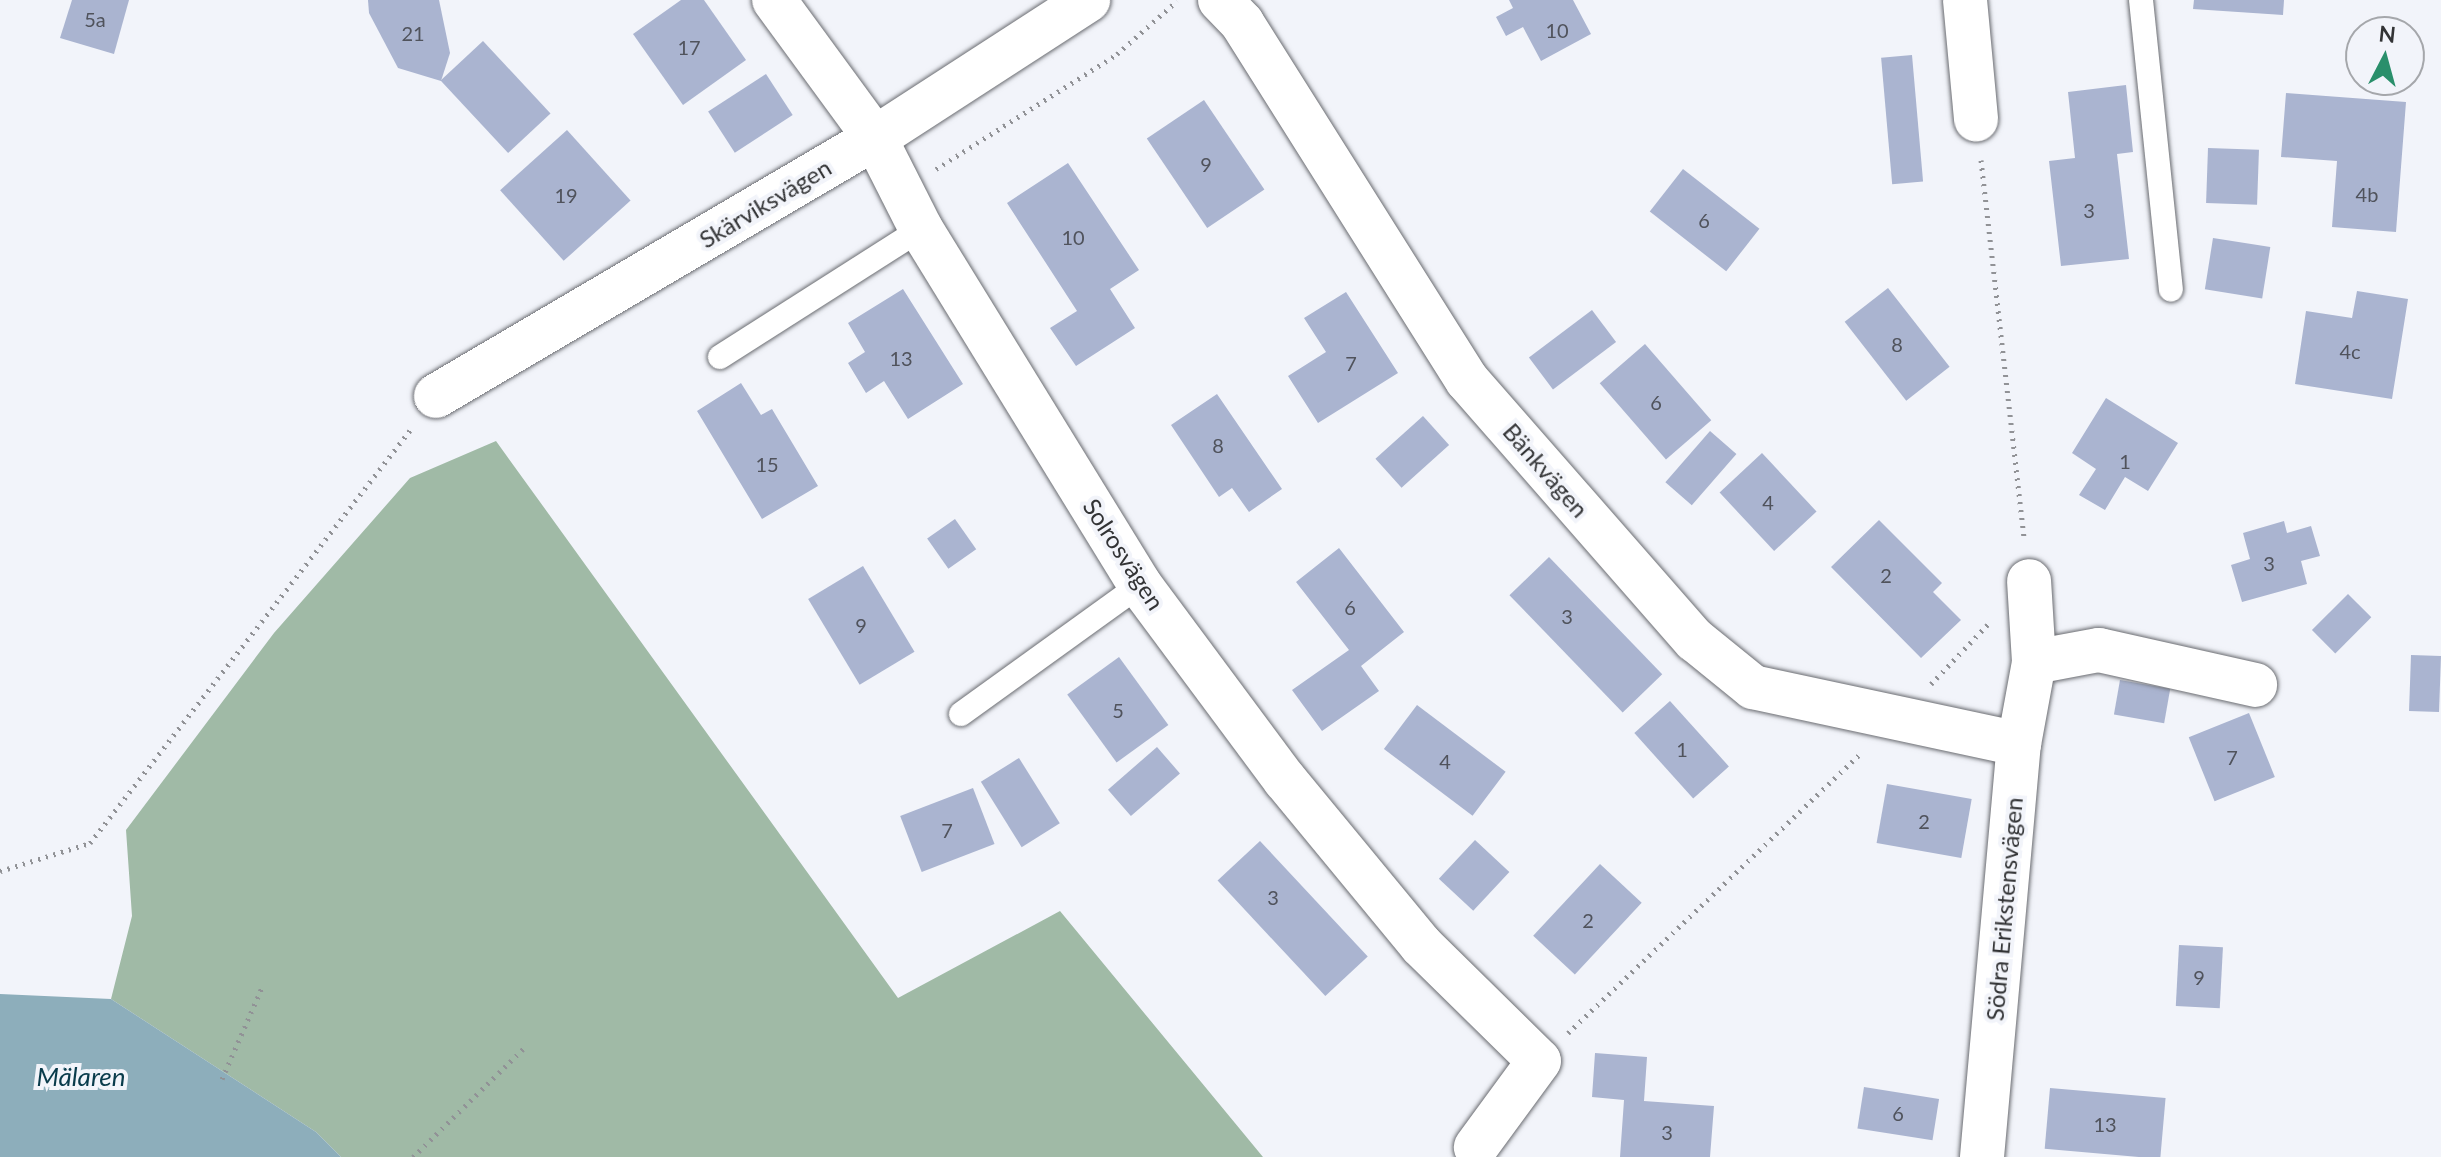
<!DOCTYPE html>
<html>
<head>
<meta charset="utf-8">
<style>
	body { margin:0 }
	#map { position:relative; width:2441px; height:1157px; overflow:hidden; background:#f2f4fa; font-family:Lato,sans-serif }
	div>[style] { position:absolute }
	[style*='--x'] { left:calc(var(--x)*1px); top:calc(var(--y)*1px); width:calc(var(--w)*1px); rotate:calc(var(--a)*1deg) }
	.forest>* { inset:0; background:#a0baa6 }
	.water>* { inset:0; background:#8daebb }
	.building>* { inset:0; background:#aab4d0; transform-origin:0 0 }
	.path>* { height:5px; margin-top:-2.5px; transform-origin:0; background:repeating-linear-gradient(90deg,#919296 0 2px,transparent 0 8px) }
	.roads { filter:drop-shadow(0 0 2px #6a6c71) drop-shadow(0 0 2px #6a6c71) }
	.lane>* { height:24px; margin:-12px; padding:0 12px; transform-origin:12px; border-radius:12px; background:#fff }
	.street>* { height:44px; margin:-22px; padding:0 22px; transform-origin:22px; border-radius:22px; background:#fff }
	span { translate:-50% -50%; white-space:nowrap; text-align:center; line-height:1.15; -webkit-text-stroke:8px #f2f4fa; paint-order:stroke }
	.number-label { font-size:20px; color:#50535c }
	.number-label span { -webkit-text-stroke-width:0 }
	.street-label { font-size:24px; color:#323335 }
	.water-label { font-size:26px; color:#093b4b; font-style:italic }
	.north { position:absolute; left:2345px; top:16px; width:80px; height:80px; box-sizing:border-box; background:#f2f4fa; border:2px solid #a5a7ab; border-radius:50%; rotate:6deg; font-size:22px; font-weight:700; line-height:32px; text-align:center; color:#323335 }
	.north::after { content:''; display:block; margin:auto; width:28px; height:36px; background:#2a8f6b; clip-path:polygon(50% 0,100% 100%,50% 72%,0 100%) }
</style>
</head>
<body>
<div id="map">
	<div class="forest">
		<i style="clip-path:polygon(496px 441px,898px 998px,1060px 911px,1263px 1157px,341px 1157px,316px 1132px,111px 999px,132px 916px,126px 830px,274px 633px,410px 478px)"></i>
	</div>
	<div class="water">
		<i style="clip-path:polygon(0 994px,111px 999px,316px 1132px,341px 1157px,0 1157px)"></i>
	</div>
	<div class="building">
		<i style="clip-path:polygon(72px 0,129px 0,114px 54px,60px 38px)"></i>
		<i style="clip-path:polygon(368px 0,439px 0,450px 53px,441px 81px,398px 68px,369px 13px)"></i>
		<i style="clip-path:polygon(681px 0,704px 0,746px 60px,683px 105px,633px 34px)"></i>
		<i style="clip-path:polygon(1509px 0,1573px 0,1591px 34px,1541px 61px,1523px 27px,1506px 36px,1496px 17px,1513px 8px)"></i>
		<i style="clip-path:polygon(2194px 0,2284px 0,2283px 15px,2193px 9px)"></i>
		<i style="left:483px;top:41px;width:99px;height:58px;rotate:47deg"></i>
		<i style="left:1912px;top:55px;width:127px;height:31px;rotate:85deg"></i>
		<i style="left:766px;top:74px;width:49px;height:69px;rotate:57deg"></i>
		<i style="clip-path:polygon(2126px 85px,2133px 152px,2117px 154px,2129px 259px,2061px 266px,2049px 161px,2075px 158px,2068px 92px)"></i>
		<i style="clip-path:polygon(2286px 93px,2406px 102px,2396px 232px,2332px 227px,2337px 161px,2281px 157px)"></i>
		<i style="left:1204px;top:100px;width:108px;height:69px;rotate:56deg"></i>
		<i style="left:567px;top:130px;width:95px;height:90px;rotate:48deg"></i>
		<i style="left:2208px;top:148px;width:51px;height:55px;rotate:2deg"></i>
		<i style="clip-path:polygon(1068px 163px,1139px 270px,1110px 289px,1135px 328px,1076px 366px,1050px 328px,1077px 311px,1007px 203px)"></i>
		<i style="left:1683px;top:169px;width:97px;height:54px;rotate:38deg"></i>
		<i style="left:2213px;top:238px;width:58px;height:52px;rotate:9deg"></i>
		<i style="left:1888px;top:288px;width:100px;height:55px;rotate:52deg"></i>
		<i style="clip-path:polygon(903px 289px,963px 384px,908px 419px,884px 381px,866px 393px,848px 363px,865px 352px,848px 323px)"></i>
		<i style="clip-path:polygon(2357px 291px,2408px 299px,2392px 399px,2295px 384px,2306px 311px,2352px 318px)"></i>
		<i style="clip-path:polygon(1346px 292px,1398px 373px,1318px 423px,1288px 376px,1326px 352px,1304px 318px)"></i>
		<i style="left:1592px;top:310px;width:40px;height:79px;rotate:53deg"></i>
		<i style="left:1645px;top:344px;width:101px;height:60px;rotate:49deg"></i>
		<i style="clip-path:polygon(741px 383px,761px 415px,772px 409px,818px 486px,762px 519px,697px 411px)"></i>
		<i style="clip-path:polygon(1217px 394px,1282px 489px,1249px 512px,1232px 488px,1219px 497px,1171px 425px)"></i>
		<i style="clip-path:polygon(2106px 398px,2178px 443px,2148px 491px,2125px 477px,2105px 510px,2079px 495px,2096px 469px,2072px 453px)"></i>
		<i style="left:1423px;top:416px;width:39px;height:64px;rotate:48deg"></i>
		<i style="left:1710px;top:431px;width:35px;height:68px;rotate:41deg"></i>
		<i style="left:1762px;top:453px;width:80px;height:58px;rotate:47deg"></i>
		<i style="left:955px;top:519px;width:37px;height:34px;rotate:55deg"></i>
		<i style="clip-path:polygon(1879px 520px,1942px 583px,1933px 592px,1961px 620px,1921px 658px,1831px 567px)"></i>
		<i style="clip-path:polygon(2284px 521px,2287px 533px,2311px 526px,2320px 556px,2301px 561px,2307px 584px,2242px 602px,2231px 565px,2250px 559px,2243px 533px)"></i>
		<i style="clip-path:polygon(1339px 548px,1404px 632px,1361px 666px,1379px 691px,1322px 731px,1292px 690px,1349px 650px,1296px 582px)"></i>
		<i style="left:1549px;top:557px;width:163px;height:55px;rotate:46deg"></i>
		<i style="left:863px;top:566px;width:100px;height:64px;rotate:59deg"></i>
		<i style="left:2348px;top:594px;width:33px;height:51px;rotate:45deg"></i>
		<i style="left:2411px;top:655px;width:30px;height:56px;rotate:2deg"></i>
		<i style="left:1119px;top:657px;width:84px;height:64px;rotate:54deg"></i>
		<i style="left:2120px;top:680px;width:51px;height:35px;rotate:10deg"></i>
		<i style="left:1670px;top:701px;width:88px;height:48px;rotate:48deg"></i>
		<i style="left:1417px;top:705px;width:111px;height:55px;rotate:37deg"></i>
		<i style="left:2249px;top:713px;width:69px;height:65px;rotate:68deg"></i>
		<i style="left:1157px;top:747px;width:35px;height:65px;rotate:49deg"></i>
		<i style="left:1019px;top:758px;width:77px;height:45px;rotate:58deg"></i>
		<i style="left:1887px;top:784px;width:86px;height:60px;rotate:10deg"></i>
		<i style="left:973px;top:788px;width:60px;height:78px;rotate:69deg"></i>
		<i style="left:1475px;top:840px;width:47px;height:53px;rotate:43deg"></i>
		<i style="left:1260px;top:841px;width:158px;height:58px;rotate:47deg"></i>
		<i style="left:1600px;top:864px;width:57px;height:98px;rotate:43deg"></i>
		<i style="left:2179px;top:945px;width:44px;height:61px;rotate:3deg"></i>
		<i style="clip-path:polygon(1595px 1053px,1647px 1057px,1644px 1101px,1714px 1106px,1710px 1157px,1620px 1157px,1624px 1100px,1592px 1097px)"></i>
		<i style="left:1864px;top:1087px;width:76px;height:42px;rotate:9deg"></i>
		<i style="left:2050px;top:1088px;width:116px;height:61px;rotate:5deg"></i>
	</div>
	<div class="path">
		<i style="--x:1981;--y:160;--w:381;--a:83.5"></i>
		<i style="--x:936;--y:169;--w:214;--a:-32.4"></i>
		<i style="--x:1117;--y:54;--w:80;--a:-41.5"></i>
		<i style="--x:1931;--y:684;--w:86;--a:-46.4"></i>
		<i style="--x:0;--y:871;--w:94;--a:-17.3"></i>
		<i style="--x:90;--y:843;--w:524;--a:-52.21"></i>
		<i style="--x:1568;--y:1033;--w:405;--a:-43.7"></i>
		<i style="--x:222;--y:1079;--w:103;--a:-66.4"></i>
		<i style="--x:413;--y:1157;--w:156;--a:-44.5"></i>
	</div>
	<div class="roads">
		<div class="lane">
			<i style="--x:2141;--y:0;--w:291;--a:84.1"></i>
			<i style="--x:720;--y:357;--w:238;--a:-32.5"></i>
			<i style="--x:961;--y:714;--w:221;--a:-35.8"></i>
		</div>
		<div class="street">
			<i style="--x:774;--y:0;--w:171;--a:53.8"></i>
			<i style="--x:875;--y:138;--w:102;--a:63.2"></i>
			<i style="--x:921;--y:229;--w:418;--a:58.4"></i>
			<i style="--x:1140;--y:585;--w:243;--a:53.4"></i>
			<i style="--x:1285;--y:780;--w:214;--a:50.5"></i>
			<i style="--x:1421;--y:945;--w:165;--a:44.5"></i>
			<i style="--x:1539;--y:1061;--w:107;--a:126.2"></i>
			<i style="--x:1220;--y:0;--w:32;--a:46"></i>
			<i style="--x:1242;--y:23;--w:422;--a:57.8"></i>
			<i style="--x:1467;--y:380;--w:346;--a:48.8"></i>
			<i style="--x:1695;--y:640;--w:75;--a:39"></i>
			<i style="--x:1753;--y:687;--w:272;--a:12.1"></i>
			<i style="--x:1965;--y:0;--w:120;--a:84.7"></i>
			<i style="--x:436;--y:396;--w:509;--a:-30.44"></i>
			<i style="--x:875;--y:138;--w:254;--a:-32.9"></i>
			<i style="--x:2034;--y:662;--w:66;--a:-10.5"></i>
			<i style="--x:2099;--y:650;--w:160;--a:12.6"></i>
			<i style="--x:1982;--y:1157;--w:415;--a:-84.9"></i>
			<i style="--x:2019;--y:744;--w:83;--a:-79.6"></i>
			<i style="--x:2034;--y:662;--w:81;--a:-93.5"></i>
		</div>
	</div>
	<div class="number-label">
		<span style="left:95px;top:19px">5a</span>
		<span style="left:1557px;top:30px">10</span>
		<span style="left:413px;top:33px">21</span>
		<span style="left:689px;top:47px">17</span>
		<span style="left:1206px;top:164px">9</span>
		<span style="left:2367px;top:194px">4b</span>
		<span style="left:566px;top:195px">19</span>
		<span style="left:2089px;top:210px">3</span>
		<span style="left:1704px;top:220px">6</span>
		<span style="left:1073px;top:237px">10</span>
		<span style="left:1897px;top:344px">8</span>
		<span style="left:2350px;top:351px">4c</span>
		<span style="left:901px;top:358px">13</span>
		<span style="left:1351px;top:363px">7</span>
		<span style="left:1656px;top:402px">6</span>
		<span style="left:1218px;top:445px">8</span>
		<span style="left:2125px;top:461px">1</span>
		<span style="left:767px;top:464px">15</span>
		<span style="left:1768px;top:502px">4</span>
		<span style="left:2269px;top:563px">3</span>
		<span style="left:1886px;top:575px">2</span>
		<span style="left:1350px;top:607px">6</span>
		<span style="left:1567px;top:616px">3</span>
		<span style="left:861px;top:625px">9</span>
		<span style="left:1118px;top:710px">5</span>
		<span style="left:1682px;top:749px">1</span>
		<span style="left:2232px;top:757px">7</span>
		<span style="left:1445px;top:761px">4</span>
		<span style="left:1924px;top:821px">2</span>
		<span style="left:947px;top:830px">7</span>
		<span style="left:1273px;top:897px">3</span>
		<span style="left:1588px;top:920px">2</span>
		<span style="left:2199px;top:977px">9</span>
		<span style="left:1898px;top:1113px">6</span>
		<span style="left:2105px;top:1124px">13</span>
		<span style="left:1667px;top:1132px">3</span>
	</div>
	<div class="street-label">
		<span style="left:765px;top:203px;rotate:-31deg">Skärviksvägen</span>
		<span style="left:1546px;top:470px;rotate:49deg">Bänkvägen</span>
		<span style="left:1124px;top:554px;rotate:57deg">Solrosvägen</span>
		<span style="left:2004px;top:909px;rotate:-85deg">Södra Erikstensvägen</span>
	</div>
	<div class="water-label">
		<span style="left:81px;top:1077px">Mälaren</span>
	</div>
	<div class="north">N</div>
</div>
</body>
</html>
